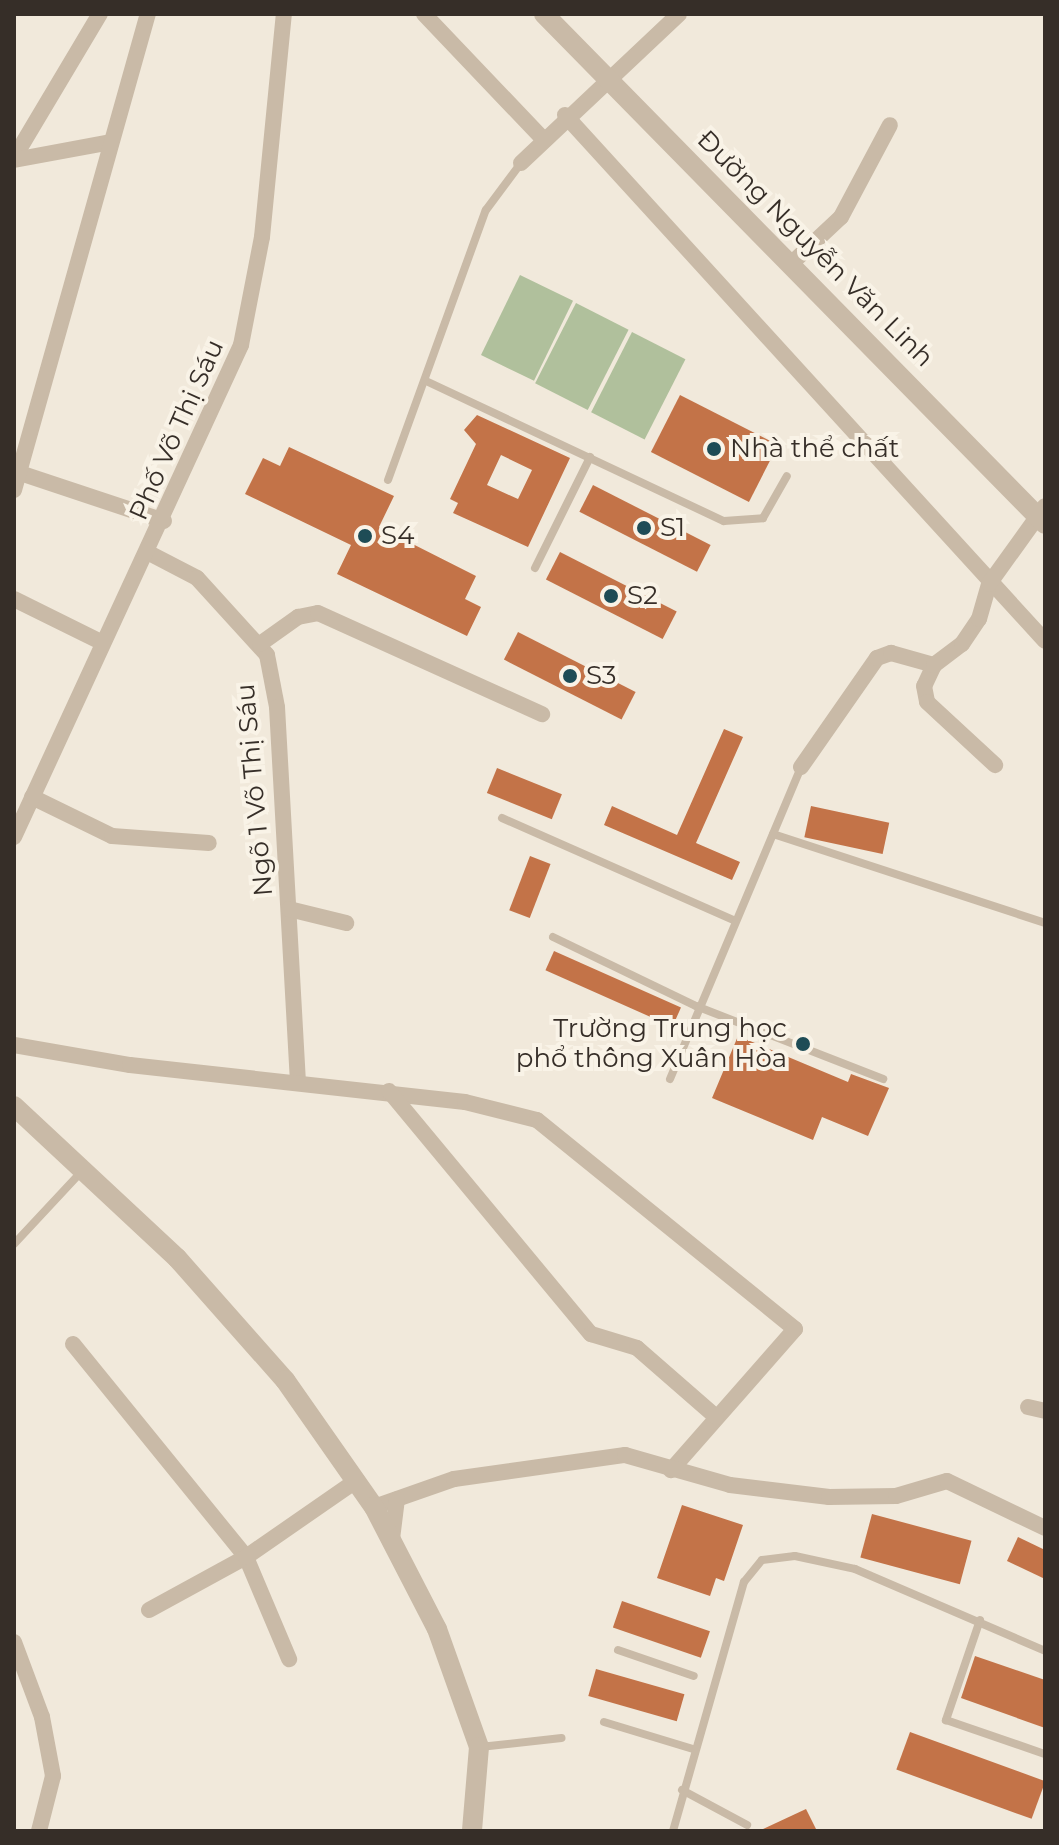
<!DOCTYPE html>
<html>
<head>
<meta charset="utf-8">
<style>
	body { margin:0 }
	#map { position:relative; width:1059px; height:1845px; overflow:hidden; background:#f1e9db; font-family:Montserrat,sans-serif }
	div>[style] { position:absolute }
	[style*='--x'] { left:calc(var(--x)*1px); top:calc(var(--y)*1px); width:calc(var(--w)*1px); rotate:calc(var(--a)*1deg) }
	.green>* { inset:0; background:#b0c09c; transform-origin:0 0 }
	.building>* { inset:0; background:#c37348; transform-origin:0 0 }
	.service>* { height:8px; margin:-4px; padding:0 4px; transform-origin:4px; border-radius:4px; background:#c9baa7 }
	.minor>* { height:16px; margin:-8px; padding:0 8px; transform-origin:8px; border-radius:8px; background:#c9baa7 }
	.tertiary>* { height:20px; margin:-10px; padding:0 10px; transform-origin:10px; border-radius:10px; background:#c9baa7 }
	.dots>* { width:22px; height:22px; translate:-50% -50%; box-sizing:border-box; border:4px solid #f9f3e7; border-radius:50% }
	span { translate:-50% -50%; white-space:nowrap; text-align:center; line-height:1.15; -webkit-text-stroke:8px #f9f3e7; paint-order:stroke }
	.street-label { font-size:26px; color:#362e28 }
	.poi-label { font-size:26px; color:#362e28 }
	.left { translate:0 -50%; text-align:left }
	.right { translate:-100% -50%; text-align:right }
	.frame { position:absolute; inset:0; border:16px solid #362e28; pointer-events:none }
</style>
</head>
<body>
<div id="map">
	<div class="green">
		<i style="left:520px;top:275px;width:59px;height:89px;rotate:26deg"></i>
		<i style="left:576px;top:303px;width:59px;height:90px;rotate:27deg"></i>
		<i style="left:632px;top:332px;width:60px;height:90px;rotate:27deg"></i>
	</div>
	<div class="building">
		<i style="left:680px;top:395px;width:110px;height:64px;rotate:27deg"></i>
		<i style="clip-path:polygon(evenodd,477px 415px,570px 458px,528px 547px,453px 513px,458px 503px,450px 499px,476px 444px,464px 430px,477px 415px,501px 455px,532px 470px,518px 499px,487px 485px,501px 455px)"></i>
		<i style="clip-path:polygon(289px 447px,394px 496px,379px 527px,476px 576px,465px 599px,481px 607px,467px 636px,337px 574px,351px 545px,245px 494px,263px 458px,280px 466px)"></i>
		<i style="left:593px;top:485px;width:132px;height:30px;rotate:27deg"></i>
		<i style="left:560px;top:552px;width:131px;height:31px;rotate:27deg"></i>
		<i style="left:518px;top:632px;width:132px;height:31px;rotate:27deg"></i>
		<i style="clip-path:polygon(724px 729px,743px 737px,696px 843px,740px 862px,732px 880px,604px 825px,612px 806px,677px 835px)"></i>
		<i style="left:497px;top:768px;width:70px;height:27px;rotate:22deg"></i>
		<i style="left:811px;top:806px;width:80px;height:32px;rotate:12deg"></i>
		<i style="left:530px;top:856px;width:22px;height:58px;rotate:21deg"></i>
		<i style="left:554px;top:951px;width:139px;height:21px;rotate:24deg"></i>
		<i style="clip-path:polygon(738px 1036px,848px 1082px,851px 1074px,889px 1088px,868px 1136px,822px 1117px,813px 1140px,712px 1098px)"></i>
		<i style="clip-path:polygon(682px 1505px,743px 1525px,724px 1581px,716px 1578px,710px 1596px,657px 1578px)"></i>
		<i style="left:872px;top:1514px;width:103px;height:45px;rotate:15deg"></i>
		<i style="clip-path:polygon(1018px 1537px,1045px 1550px,1045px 1579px,1007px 1561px)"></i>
		<i style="left:622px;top:1601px;width:93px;height:28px;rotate:19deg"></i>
		<i style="clip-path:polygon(975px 1656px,1045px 1680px,1045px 1728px,961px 1698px)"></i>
		<i style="left:596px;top:1669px;width:92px;height:28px;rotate:16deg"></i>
		<i style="left:910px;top:1732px;width:144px;height:40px;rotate:20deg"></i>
		<i style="clip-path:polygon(806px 1809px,817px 1831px,759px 1831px)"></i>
	</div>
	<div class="service">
		<i style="--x:426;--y:381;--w:329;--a:25.2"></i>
		<i style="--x:724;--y:521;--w:39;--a:-4"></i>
		<i style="--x:763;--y:518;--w:48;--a:-60.3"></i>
		<i style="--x:388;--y:480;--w:287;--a:-70.1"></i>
		<i style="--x:486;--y:210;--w:59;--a:-53.3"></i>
		<i style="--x:535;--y:568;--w:124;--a:-63.6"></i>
		<i style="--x:502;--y:818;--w:255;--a:23.8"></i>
		<i style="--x:773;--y:834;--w:286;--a:18.1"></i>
		<i style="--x:553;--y:937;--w:159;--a:25.8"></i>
		<i style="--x:696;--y:1006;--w:201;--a:21.3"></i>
		<i style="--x:670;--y:1079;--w:338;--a:-67.2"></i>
		<i style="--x:14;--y:1244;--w:100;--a:-47"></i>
		<i style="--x:980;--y:1620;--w:106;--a:108.8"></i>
		<i style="--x:946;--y:1720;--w:105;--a:19"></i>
		<i style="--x:618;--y:1650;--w:80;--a:18.9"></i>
		<i style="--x:604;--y:1722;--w:93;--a:16.9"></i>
		<i style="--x:480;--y:1747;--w:82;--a:-6.3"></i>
		<i style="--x:682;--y:1790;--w:74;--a:28.3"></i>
		<i style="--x:673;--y:1831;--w:259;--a:-74.1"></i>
		<i style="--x:744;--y:1582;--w:28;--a:-51"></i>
		<i style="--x:762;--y:1560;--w:33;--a:-7"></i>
		<i style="--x:795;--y:1556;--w:61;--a:12.2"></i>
		<i style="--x:855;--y:1569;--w:207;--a:23.3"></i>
	</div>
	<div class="minor">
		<i style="--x:424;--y:14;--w:173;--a:46.4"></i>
		<i style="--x:565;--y:115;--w:712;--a:47.62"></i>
		<i style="--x:14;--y:158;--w:168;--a:-59.2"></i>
		<i style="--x:14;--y:160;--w:94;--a:-10.5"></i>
		<i style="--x:521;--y:163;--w:217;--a:-43.3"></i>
		<i style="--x:794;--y:261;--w:64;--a:-43.1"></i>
		<i style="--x:841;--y:217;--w:104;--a:-62"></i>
		<i style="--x:14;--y:471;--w:158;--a:18.4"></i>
		<i style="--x:14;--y:490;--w:495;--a:-74.3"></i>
		<i style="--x:149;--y:553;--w:54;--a:27.5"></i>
		<i style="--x:197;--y:578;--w:104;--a:47.7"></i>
		<i style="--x:267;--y:655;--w:53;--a:79.1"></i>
		<i style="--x:277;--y:707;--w:372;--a:86.8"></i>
		<i style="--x:14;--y:599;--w:99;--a:26.3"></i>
		<i style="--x:260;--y:644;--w:47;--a:-35.4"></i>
		<i style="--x:298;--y:617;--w:20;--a:-11"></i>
		<i style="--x:318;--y:613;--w:246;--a:24.3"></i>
		<i style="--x:934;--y:665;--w:23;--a:115"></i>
		<i style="--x:924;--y:686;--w:16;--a:79"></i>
		<i style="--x:927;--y:702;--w:93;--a:42.8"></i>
		<i style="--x:801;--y:767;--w:133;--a:-55.1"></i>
		<i style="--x:877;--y:658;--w:15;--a:-20"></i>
		<i style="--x:891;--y:653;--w:45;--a:15.6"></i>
		<i style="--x:934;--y:665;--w:35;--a:-37"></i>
		<i style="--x:962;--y:644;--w:30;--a:-56"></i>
		<i style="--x:979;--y:619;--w:36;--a:-74"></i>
		<i style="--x:989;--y:584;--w:96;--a:-54.3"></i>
		<i style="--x:32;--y:797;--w:89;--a:26"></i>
		<i style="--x:112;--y:836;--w:97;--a:4.1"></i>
		<i style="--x:14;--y:837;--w:542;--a:-65.23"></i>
		<i style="--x:241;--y:345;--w:110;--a:-79"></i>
		<i style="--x:262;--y:237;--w:224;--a:-84.4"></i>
		<i style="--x:289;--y:909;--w:59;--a:13.8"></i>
		<i style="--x:14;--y:1045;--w:118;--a:9.8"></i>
		<i style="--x:130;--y:1065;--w:337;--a:6.3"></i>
		<i style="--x:465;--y:1102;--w:74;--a:14"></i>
		<i style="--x:537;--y:1120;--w:332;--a:39"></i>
		<i style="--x:795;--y:1329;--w:188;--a:131.3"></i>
		<i style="--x:389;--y:1091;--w:316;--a:50.3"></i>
		<i style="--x:591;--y:1334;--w:48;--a:16.9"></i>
		<i style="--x:637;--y:1348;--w:105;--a:41.1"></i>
		<i style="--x:73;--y:1344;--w:274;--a:50.9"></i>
		<i style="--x:246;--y:1557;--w:111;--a:67.1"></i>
		<i style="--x:1028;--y:1407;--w:17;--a:13"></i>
		<i style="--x:374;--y:1507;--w:85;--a:-19.3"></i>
		<i style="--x:454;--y:1479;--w:173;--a:-8"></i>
		<i style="--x:625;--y:1455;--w:109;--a:15.9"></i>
		<i style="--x:730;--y:1485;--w:100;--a:6.9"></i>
		<i style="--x:829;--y:1497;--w:67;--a:-0.9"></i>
		<i style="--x:896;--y:1496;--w:53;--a:-16.4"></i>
		<i style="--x:947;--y:1481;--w:109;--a:25.6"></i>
		<i style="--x:392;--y:1539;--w:40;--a:-82.9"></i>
		<i style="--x:149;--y:1610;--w:111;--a:-28.7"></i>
		<i style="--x:246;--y:1557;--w:135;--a:-34.7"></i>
		<i style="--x:14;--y:1642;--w:80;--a:69.5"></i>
		<i style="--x:42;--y:1717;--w:60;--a:79.4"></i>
		<i style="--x:53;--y:1776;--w:57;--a:104.3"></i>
	</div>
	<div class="tertiary">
		<i style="--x:544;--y:14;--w:715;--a:45.51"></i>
		<i style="--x:14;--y:1106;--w:223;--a:43"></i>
		<i style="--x:177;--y:1258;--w:163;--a:48.5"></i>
		<i style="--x:285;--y:1380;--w:155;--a:55"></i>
		<i style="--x:374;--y:1507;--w:137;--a:62.7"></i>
		<i style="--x:437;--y:1629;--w:125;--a:70.4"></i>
		<i style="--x:479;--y:1747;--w:84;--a:94.8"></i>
	</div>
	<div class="dots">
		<i style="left:714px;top:449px;background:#1e4c56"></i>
		<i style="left:644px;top:528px;background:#1e4c56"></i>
		<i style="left:365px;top:536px;background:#1e4c56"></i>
		<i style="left:611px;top:596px;background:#1e4c56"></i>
		<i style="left:570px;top:676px;background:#1e4c56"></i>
		<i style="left:803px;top:1044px;background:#1e4c56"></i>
	</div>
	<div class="street-label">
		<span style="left:815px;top:249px;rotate:45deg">Đường Nguyễn Văn Linh</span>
		<span style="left:177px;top:430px;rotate:-66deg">Phố Võ Thị Sáu</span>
		<span style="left:255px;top:790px;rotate:-95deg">Ngõ 1 Võ Thị Sáu</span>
	</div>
	<div class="poi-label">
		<span class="left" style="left:730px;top:449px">Nhà thể chất</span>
		<span class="left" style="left:660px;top:528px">S1</span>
		<span class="left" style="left:381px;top:536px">S4</span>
		<span class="left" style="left:627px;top:596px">S2</span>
		<span class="left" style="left:586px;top:676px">S3</span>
		<span class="right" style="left:787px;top:1044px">Trường Trung học<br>phổ thông Xuân Hòa</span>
	</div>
	<div class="frame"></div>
</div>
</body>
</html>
